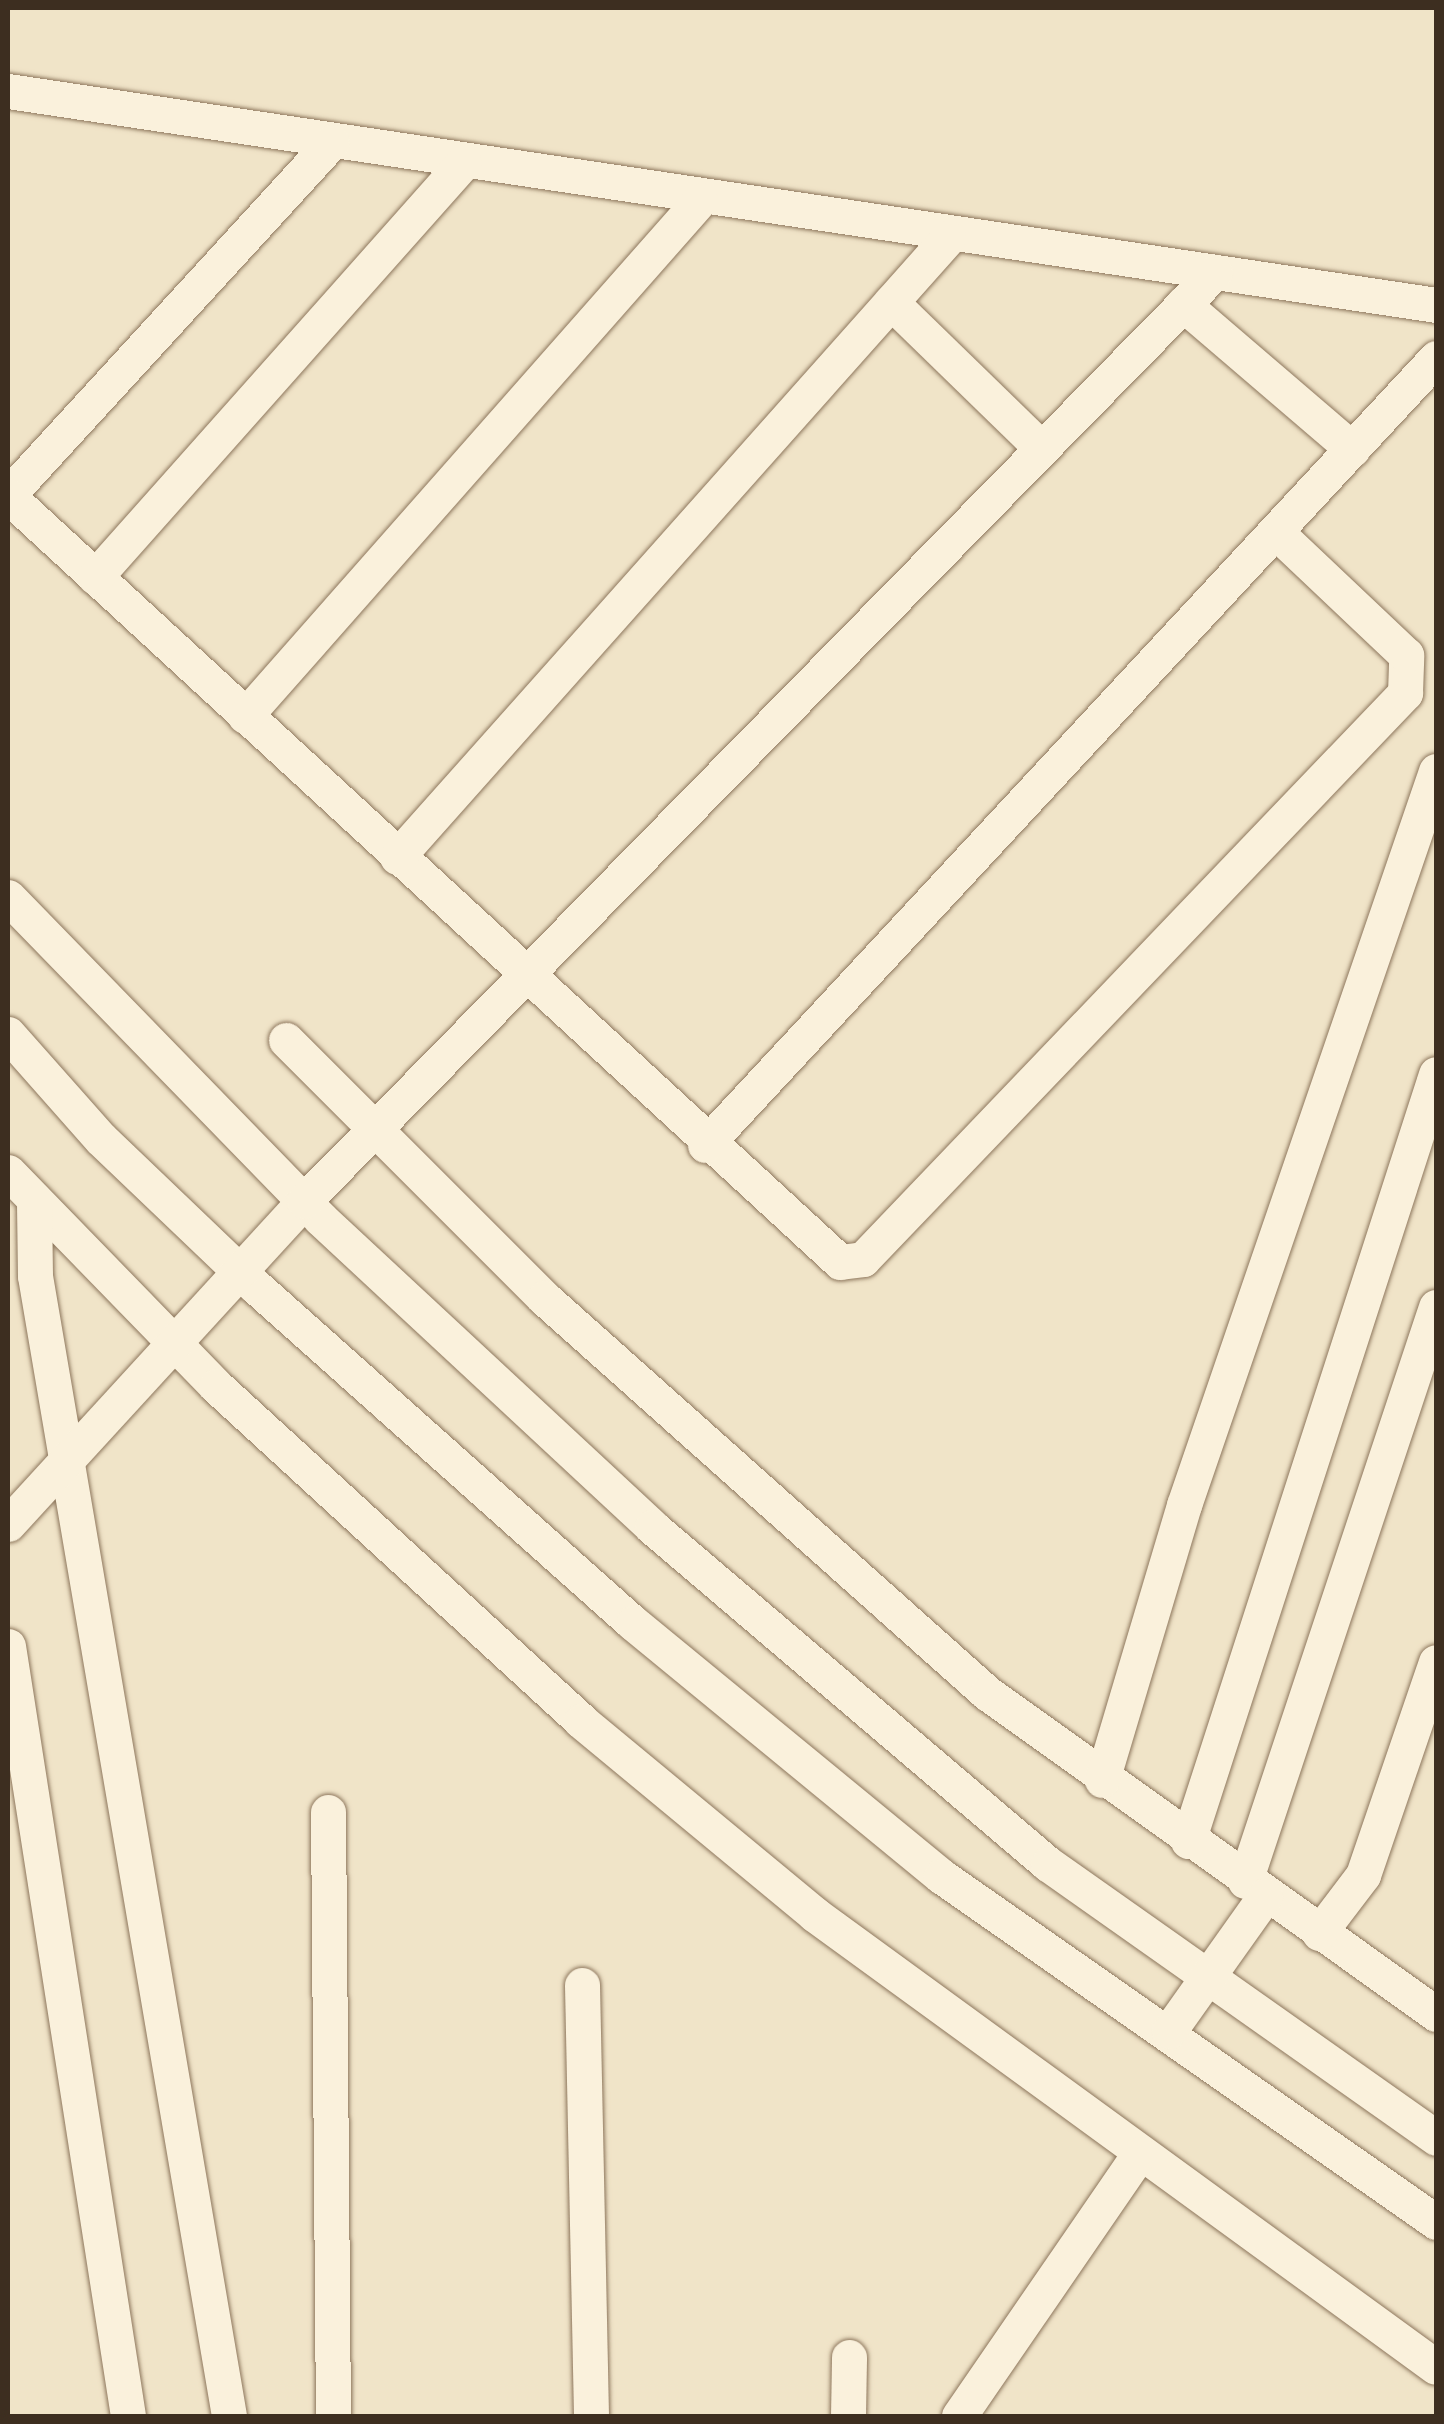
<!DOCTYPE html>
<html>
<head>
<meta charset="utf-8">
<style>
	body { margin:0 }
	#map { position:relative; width:1444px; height:2424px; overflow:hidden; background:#f0e4c8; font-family:"Roboto Serif",serif }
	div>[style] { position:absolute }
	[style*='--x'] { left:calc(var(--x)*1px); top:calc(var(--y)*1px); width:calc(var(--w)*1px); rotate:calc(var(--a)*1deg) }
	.roads { filter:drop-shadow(0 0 2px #8d765c) drop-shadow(0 0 2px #8d765c) }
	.street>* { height:35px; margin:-17.5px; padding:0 17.5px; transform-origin:17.5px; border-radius:17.5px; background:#faf1dc }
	span { translate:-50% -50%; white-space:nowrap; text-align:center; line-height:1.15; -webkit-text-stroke:9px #f7eed8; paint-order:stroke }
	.frame { position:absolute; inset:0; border:10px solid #3d2e20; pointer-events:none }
</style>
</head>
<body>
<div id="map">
	<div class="roads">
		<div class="street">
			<i style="--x:8;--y:91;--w:1444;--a:8.52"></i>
			<i style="--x:891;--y:302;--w:208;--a:44.2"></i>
			<i style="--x:1183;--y:304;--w:223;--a:40.6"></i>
			<i style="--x:8;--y:495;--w:479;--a:-47.5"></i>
			<i style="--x:8;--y:496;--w:1131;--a:42.63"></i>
			<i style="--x:840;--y:1262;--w:23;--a:-7"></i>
			<i style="--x:863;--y:1259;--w:784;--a:-46.24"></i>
			<i style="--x:1405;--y:693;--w:38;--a:-88"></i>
			<i style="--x:1406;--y:655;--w:180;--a:-136.6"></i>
			<i style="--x:95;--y:577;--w:555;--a:-48.36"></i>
			<i style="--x:245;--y:716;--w:688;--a:-48.59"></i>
			<i style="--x:397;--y:857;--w:829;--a:-48.33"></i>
			<i style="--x:8;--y:897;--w:449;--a:45.8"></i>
			<i style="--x:321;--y:1219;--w:452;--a:42.9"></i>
			<i style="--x:652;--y:1527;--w:520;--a:40.4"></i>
			<i style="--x:1048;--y:1864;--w:475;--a:35.2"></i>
			<i style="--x:8;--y:1034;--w:140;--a:48.5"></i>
			<i style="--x:101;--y:1139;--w:213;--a:43.7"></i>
			<i style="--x:255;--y:1286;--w:506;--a:41.72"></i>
			<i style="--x:633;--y:1623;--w:399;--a:39.4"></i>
			<i style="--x:941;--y:1876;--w:604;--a:34.95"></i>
			<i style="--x:286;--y:1040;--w:365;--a:45"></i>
			<i style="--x:544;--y:1298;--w:594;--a:41.72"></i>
			<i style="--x:987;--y:1693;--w:552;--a:35.56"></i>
			<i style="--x:705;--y:1145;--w:1074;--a:-47.11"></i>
			<i style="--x:8;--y:1172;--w:298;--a:45.8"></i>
			<i style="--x:216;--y:1386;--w:495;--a:42.5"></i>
			<i style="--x:581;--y:1721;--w:303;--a:39.6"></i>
			<i style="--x:814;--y:1914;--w:769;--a:36.07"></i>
			<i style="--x:34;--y:1204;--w:72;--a:89.2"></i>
			<i style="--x:35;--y:1276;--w:1156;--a:80.34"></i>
			<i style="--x:8;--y:1524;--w:438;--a:-47.5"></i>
			<i style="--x:304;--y:1201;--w:1301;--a:-45.56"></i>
			<i style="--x:8;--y:1646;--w:779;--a:81.14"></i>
			<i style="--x:1102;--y:1780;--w:287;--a:-73.4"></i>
			<i style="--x:1184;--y:1505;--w:776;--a:-71.05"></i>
			<i style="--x:328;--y:1812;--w:604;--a:89.53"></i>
			<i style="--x:1188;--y:1841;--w:806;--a:-72.08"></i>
			<i style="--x:1245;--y:1881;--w:605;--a:-71.6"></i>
			<i style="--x:1319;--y:1933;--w:73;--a:-52.8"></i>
			<i style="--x:1363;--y:1875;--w:225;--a:-71.1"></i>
			<i style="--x:582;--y:1985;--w:431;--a:88.8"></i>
			<i style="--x:1169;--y:2031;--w:166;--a:-54.6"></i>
			<i style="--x:848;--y:2416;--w:59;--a:-89"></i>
			<i style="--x:959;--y:2416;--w:318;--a:-55.5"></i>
		</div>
	</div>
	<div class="frame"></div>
</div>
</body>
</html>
